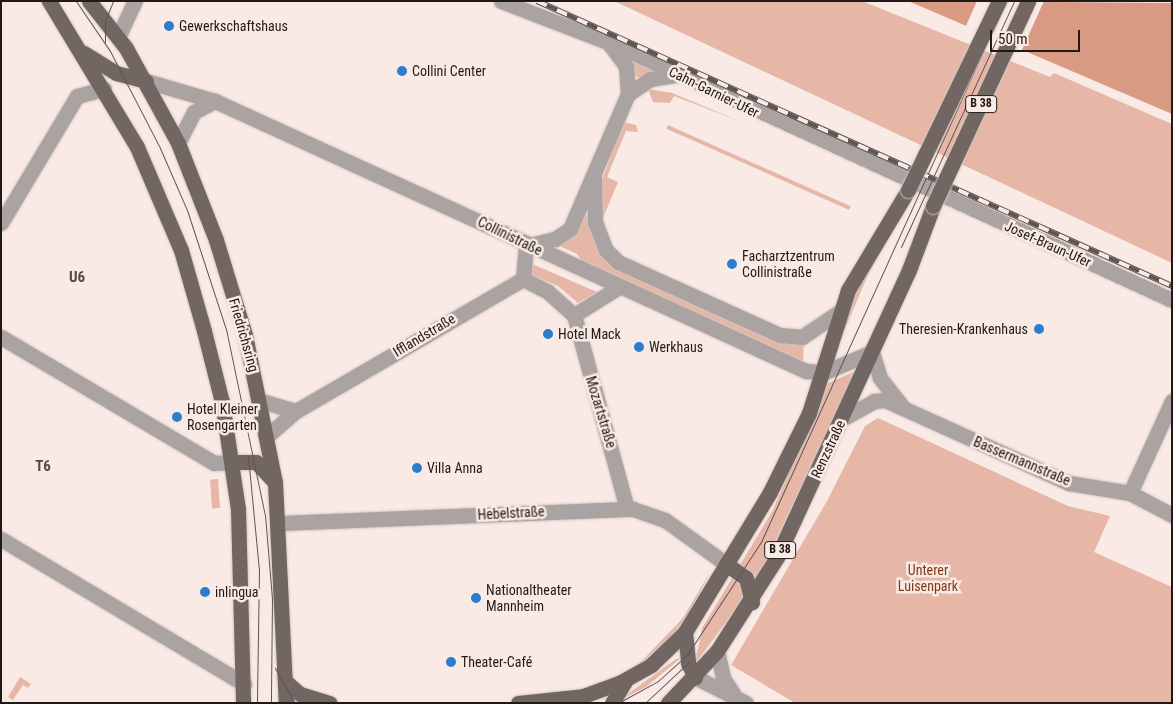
<!DOCTYPE html>
<html>
<head>
<meta charset="utf-8">
<style>
	body { margin:0 }
	#map { position:relative; width:1173px; height:704px; overflow:hidden; background:#f9eae5; font-family:"Roboto Condensed",sans-serif }
	div>[style] { position:absolute }
	[style*='--x'] { left:calc(var(--x)*1px); top:calc(var(--y)*1px); width:calc(var(--w)*1px); rotate:calc(var(--a)*1deg) }
	.green>* { inset:0; background:#e6b7a6; transform-origin:0 0 }
	.water>* { inset:0; background:#d99a83 }
	.pier>* { inset:0; background:#f9eae5 }
	.roads { filter:drop-shadow(0 0 1px #d2c5c0) drop-shadow(0 0 1px #d2c5c0) }
	.minor>* { height:15px; margin:-7.5px; padding:0 7.5px; transform-origin:7.5px; border-radius:7.5px; background:#aaa3a1 }
	.major>* { height:15px; margin:-7.5px; padding:0 7.5px; transform-origin:7.5px; border-radius:7.5px; background:#716662 }
	.tram>* { height:1px; margin:-0.5px; padding:0 0.5px; transform-origin:0.5px; border-radius:0.5px; background:#5d5552 }
	.rail>* { height:5.5px; margin-top:-2.75px; transform-origin:0; background:repeating-linear-gradient(90deg,#f9eae5 0 11px,#5d5552 0 22px); box-sizing:border-box; border-block:1px solid #5d5552 }
	.bridges { filter:drop-shadow(0 0 1px #d2c5c0) drop-shadow(0 0 1px #d2c5c0) }
	.major-bridge>* { height:15px; margin:-7.5px; padding:0 7.5px; transform-origin:7.5px; border-radius:7.5px; background:#716662 }
	.dots>* { width:14px; height:14px; translate:-50% -50%; box-sizing:border-box; border:2px solid #f9eae5; border-radius:50% }
	span { translate:-50% -50%; white-space:nowrap; text-align:center; line-height:1.15; -webkit-text-stroke:5px #f9eae5; paint-order:stroke }
	.shield-label span { padding:1px 4px; background:#f9eae5; border:1px solid; border-radius:4px; -webkit-text-stroke-width:0 }
	.shield-label { font-size:12px; color:#1f1a18; font-weight:700 }
	.poi-label { font-size:14px; color:#1f1a18 }
	.left { translate:0 -50%; text-align:left }
	.right { translate:-100% -50%; text-align:right }
	.street-label { font-size:14px; color:#1f1a18 }
	.park-label { font-size:14px; color:#823717 }
	.neighbourhood-label { font-size:15px; color:#564945; font-weight:700 }
	.frame { position:absolute; inset:0; border:2px solid #1f1a18; pointer-events:none }
	.scale { position:absolute; left:990px; top:30px; width:90px; height:22px; box-sizing:border-box; border:2px solid #1f1a18; border-top:0; padding-left:6px; font-size:15px; line-height:18px; white-space:nowrap; color:#1f1a18; -webkit-text-stroke:4px #f9eae5; paint-order:stroke }
</style>
</head>
<body>
<div id="map">
	<div class="green">
		<i style="clip-path:polygon(614px 1px,862px 1px,1050px 77px,1054px 73px,1172px 124px,1172px 263px)"></i>
		<i style="clip-path:polygon(629px 58px,655px 71px,642px 79px,632px 75px)"></i>
		<i style="clip-path:polygon(648px 89px,672px 93px,744px 123px,674px 96px,670px 103px,653px 102px)"></i>
		<i style="clip-path:polygon(623px 122px,636px 125px,638px 132px,626px 131px,607px 177px,618px 182px,603px 218px,602px 180px)"></i>
		<i style="left:668px;top:125px;width:200px;height:4px;rotate:24deg"></i>
		<i style="clip-path:polygon(910px 199px,867px 277px,837px 348px,862px 276px)"></i>
		<i style="clip-path:polygon(584px 210px,603px 256px,804px 340px,803px 361px,585px 265px,577px 254px,557px 245px)"></i>
		<i style="clip-path:polygon(530px 263px,597px 292px,578px 303px,558px 286px,531px 275px)"></i>
		<i style="clip-path:polygon(856px 371px,757px 580px,695px 664px,702px 628px,773px 510px,826px 384px)"></i>
		<i style="clip-path:polygon(878px 418px,1068px 506px,1110px 516px,1094px 552px,1172px 587px,1172px 703px,795px 703px,731px 665px,827px 501px,865px 426px)"></i>
		<i style="left:218px;top:479px;width:29px;height:8px;rotate:86deg"></i>
		<i style="clip-path:polygon(712px 569px,685px 620px,669px 639px,637px 666px,683px 618px)"></i>
		<i style="clip-path:polygon(681px 658px,646px 687px,618px 701px,676px 659px)"></i>
		<i style="clip-path:polygon(20px 677px,31px 684px,28px 688px,23px 685px,13px 700px,8px 697px)"></i>
	</div>
	<div class="water">
		<i style="clip-path:polygon(908px 1px,1172px 3px,1172px 114px)"></i>
	</div>
	<div class="pier">
		<i style="clip-path:polygon(977px 1px,1044px 1px,1021px 52px,965px 28px)"></i>
	</div>
	<div class="roads">
		<div class="minor">
			<i style="--x:501;--y:1;--w:131;--a:21.1"></i>
			<i style="--x:623;--y:48;--w:604;--a:24.66"></i>
			<i style="--x:118;--y:37;--w:40;--a:-65"></i>
			<i style="--x:146;--y:81;--w:72;--a:16.2"></i>
			<i style="--x:215;--y:101;--w:650;--a:24.55"></i>
			<i style="--x:806;--y:371;--w:19;--a:3"></i>
			<i style="--x:825;--y:372;--w:51;--a:-23.1"></i>
			<i style="--x:872;--y:352;--w:27;--a:73"></i>
			<i style="--x:880;--y:378;--w:37;--a:52"></i>
			<i style="--x:628;--y:94;--w:27;--a:-34"></i>
			<i style="--x:650;--y:79;--w:25;--a:-9"></i>
			<i style="--x:178;--y:143;--w:35;--a:-63"></i>
			<i style="--x:194;--y:112;--w:24;--a:-28"></i>
			<i style="--x:594;--y:176;--w:46;--a:88.8"></i>
			<i style="--x:595;--y:222;--w:30;--a:69"></i>
			<i style="--x:606;--y:250;--w:17;--a:45"></i>
			<i style="--x:618;--y:262;--w:178;--a:24.3"></i>
			<i style="--x:780;--y:335;--w:22;--a:5"></i>
			<i style="--x:802;--y:337;--w:45;--a:-34"></i>
			<i style="--x:1;--y:223;--w:148;--a:-59.1"></i>
			<i style="--x:77;--y:96;--w:28;--a:-15"></i>
			<i style="--x:526;--y:246;--w:30;--a:-14"></i>
			<i style="--x:555;--y:239;--w:18;--a:-34"></i>
			<i style="--x:570;--y:229;--w:147;--a:-66.8"></i>
			<i style="--x:628;--y:94;--w:28;--a:-94"></i>
			<i style="--x:626;--y:66;--w:26;--a:-127"></i>
			<i style="--x:523;--y:279;--w:27;--a:27"></i>
			<i style="--x:547;--y:291;--w:36;--a:42"></i>
			<i style="--x:574;--y:315;--w:201;--a:74.7"></i>
			<i style="--x:523;--y:279;--w:33;--a:-85"></i>
			<i style="--x:574;--y:315;--w:53;--a:-31.9"></i>
			<i style="--x:1;--y:337;--w:247;--a:30.6"></i>
			<i style="--x:214;--y:463;--w:19;--a:-3"></i>
			<i style="--x:261;--y:401;--w:36;--a:16"></i>
			<i style="--x:842;--y:419;--w:37;--a:-29"></i>
			<i style="--x:874;--y:401;--w:11;--a:-5"></i>
			<i style="--x:885;--y:400;--w:202;--a:24.3"></i>
			<i style="--x:1069;--y:483;--w:62;--a:9.3"></i>
			<i style="--x:1130;--y:493;--w:47;--a:27.6"></i>
			<i style="--x:267;--y:436;--w:38;--a:-41"></i>
			<i style="--x:296;--y:411;--w:263;--a:-30.2"></i>
			<i style="--x:1130;--y:493;--w:101;--a:-65.5"></i>
			<i style="--x:280;--y:523;--w:353;--a:-2.3"></i>
			<i style="--x:633;--y:509;--w:34;--a:19"></i>
			<i style="--x:665;--y:520;--w:75;--a:35.8"></i>
			<i style="--x:1;--y:539;--w:283;--a:30.8"></i>
			<i style="--x:717;--y:651;--w:28;--a:77"></i>
			<i style="--x:723;--y:678;--w:20;--a:57"></i>
			<i style="--x:695;--y:677;--w:57;--a:27"></i>
		</div>
		<div class="major">
			<i style="--x:49;--y:1;--w:170;--a:58.9"></i>
			<i style="--x:137;--y:147;--w:112;--a:66.9"></i>
			<i style="--x:181;--y:250;--w:84;--a:74.1"></i>
			<i style="--x:204;--y:331;--w:73;--a:75.8"></i>
			<i style="--x:222;--y:402;--w:108;--a:81.5"></i>
			<i style="--x:238;--y:509;--w:194;--a:88.5"></i>
			<i style="--x:89;--y:1;--w:60;--a:51.8"></i>
			<i style="--x:126;--y:48;--w:108;--a:61.3"></i>
			<i style="--x:178;--y:143;--w:104;--a:68.6"></i>
			<i style="--x:216;--y:240;--w:99;--a:73"></i>
			<i style="--x:245;--y:335;--w:150;--a:78.5"></i>
			<i style="--x:275;--y:482;--w:221;--a:87.2"></i>
			<i style="--x:84;--y:53;--w:38;--a:32"></i>
			<i style="--x:116;--y:73;--w:31;--a:15"></i>
			<i style="--x:233;--y:462;--w:23;--a:0"></i>
			<i style="--x:256;--y:462;--w:26;--a:47"></i>
			<i style="--x:726;--y:564;--w:24;--a:35"></i>
			<i style="--x:746;--y:578;--w:25;--a:76"></i>
			<i style="--x:685;--y:632;--w:31;--a:84"></i>
			<i style="--x:688;--y:663;--w:16;--a:63"></i>
			<i style="--x:286;--y:682;--w:18;--a:41"></i>
			<i style="--x:300;--y:694;--w:31;--a:17"></i>
			<i style="--x:518;--y:703;--w:65;--a:-6.1"></i>
			<i style="--x:583;--y:696;--w:38;--a:-20"></i>
			<i style="--x:619;--y:683;--w:37;--a:-29"></i>
			<i style="--x:651;--y:665;--w:47;--a:-44.1"></i>
			<i style="--x:685;--y:632;--w:164;--a:-58.7"></i>
			<i style="--x:770;--y:492;--w:88;--a:-63.7"></i>
			<i style="--x:809;--y:413;--w:129;--a:-72.4"></i>
			<i style="--x:848;--y:290;--w:117;--a:-59"></i>
			<i style="--x:612;--y:703;--w:27;--a:-59"></i>
			<i style="--x:668;--y:703;--w:71;--a:-46.7"></i>
			<i style="--x:717;--y:651;--w:112;--a:-57.4"></i>
			<i style="--x:777;--y:557;--w:316;--a:-65.3"></i>
			<i style="--x:909;--y:270;--w:68;--a:-69.4"></i>
		</div>
	</div>
	<div class="tram">
		<i style="--x:76;--y:1;--w:60;--a:55.8"></i>
		<i style="--x:110;--y:51;--w:109;--a:62.7"></i>
		<i style="--x:160;--y:148;--w:68;--a:66.5"></i>
		<i style="--x:187;--y:210;--w:125;--a:71.9"></i>
		<i style="--x:226;--y:329;--w:190;--a:78.2"></i>
		<i style="--x:265;--y:515;--w:84;--a:85.2"></i>
		<i style="--x:272;--y:599;--w:104;--a:90.6"></i>
		<i style="--x:105;--y:42;--w:21;--a:-90"></i>
		<i style="--x:105;--y:21;--w:22;--a:-68"></i>
		<i style="--x:901;--y:247;--w:271;--a:-65.3"></i>
		<i style="--x:248;--y:456;--w:116;--a:84.5"></i>
		<i style="--x:259;--y:571;--w:132;--a:90.9"></i>
		<i style="--x:275;--y:668;--w:40;--a:60.3"></i>
		<i style="--x:618;--y:703;--w:46;--a:-28.8"></i>
		<i style="--x:658;--y:681;--w:39;--a:-42"></i>
		<i style="--x:687;--y:655;--w:135;--a:-56.8"></i>
		<i style="--x:761;--y:542;--w:594;--a:-65.64"></i>
		<i style="--x:645;--y:703;--w:60;--a:-43"></i>
	</div>
	<div class="rail">
		<i style="--x:537;--y:1;--w:696;--a:24.17"></i>
	</div>
	<div class="bridges">
		<div class="major-bridge">
			<i style="--x:908;--y:190;--w:210;--a:-64.3"></i>
			<i style="--x:933;--y:206;--w:226;--a:-65.1"></i>
		</div>
	</div>
	<div class="dots">
		<i style="left:169px;top:26px;background:#2c7dcc"></i>
		<i style="left:402px;top:71px;background:#2c7dcc"></i>
		<i style="left:732px;top:264px;background:#2c7dcc"></i>
		<i style="left:1039px;top:329px;background:#2c7dcc"></i>
		<i style="left:548px;top:334px;background:#2c7dcc"></i>
		<i style="left:639px;top:347px;background:#2c7dcc"></i>
		<i style="left:177px;top:417px;background:#2c7dcc"></i>
		<i style="left:417px;top:468px;background:#2c7dcc"></i>
		<i style="left:205px;top:592px;background:#2c7dcc"></i>
		<i style="left:476px;top:598px;background:#2c7dcc"></i>
		<i style="left:451px;top:662px;background:#2c7dcc"></i>
	</div>
	<div class="shield-label">
		<span style="left:981px;top:104px">B 38</span>
		<span style="left:780px;top:550px">B 38</span>
	</div>
	<div class="poi-label">
		<span class="left" style="left:179px;top:26px">Gewerkschaftshaus</span>
		<span class="left" style="left:412px;top:71px">Collini Center</span>
		<span class="left" style="left:742px;top:264px">Facharztzentrum<br>Collinistraße</span>
		<span class="right" style="left:1028px;top:329px">Theresien-Krankenhaus</span>
		<span class="left" style="left:558px;top:334px">Hotel Mack</span>
		<span class="left" style="left:649px;top:347px">Werkhaus</span>
		<span class="left" style="left:187px;top:417px">Hotel Kleiner<br>Rosengarten</span>
		<span class="left" style="left:427px;top:468px">Villa Anna</span>
		<span class="left" style="left:486px;top:598px">Nationaltheater<br>Mannheim</span>
		<span class="left" style="left:215px;top:592px">inlingua</span>
		<span class="left" style="left:461px;top:662px">Theater-Café</span>
	</div>
	<div class="street-label">
		<span style="left:714px;top:92px;rotate:26deg">Cahn-Garnier-Ufer</span>
		<span style="left:510px;top:236px;rotate:26deg">Collinistraße</span>
		<span style="left:1048px;top:244px;rotate:24deg">Josef-Braun-Ufer</span>
		<span style="left:244px;top:335px;rotate:74deg">Friedrichsring</span>
		<span style="left:424px;top:335px;rotate:-31deg">Ifflandstraße</span>
		<span style="left:601px;top:412px;rotate:73deg">Mozartstraße</span>
		<span style="left:828px;top:449px;rotate:-65deg">Renzstraße</span>
		<span style="left:1022px;top:461px;rotate:23deg">Bassermannstraße</span>
		<span style="left:511px;top:513px;rotate:-3deg">Hebelstraße</span>
	</div>
	<div class="park-label">
		<span style="left:928px;top:578px">Unterer<br>Luisenpark</span>
	</div>
	<div class="neighbourhood-label">
		<span style="left:77px;top:278px">U6</span>
		<span style="left:43px;top:467px">T6</span>
	</div>
	<div class="frame"></div>
	<div class="scale">50 m</div>
</div>
</body>
</html>
